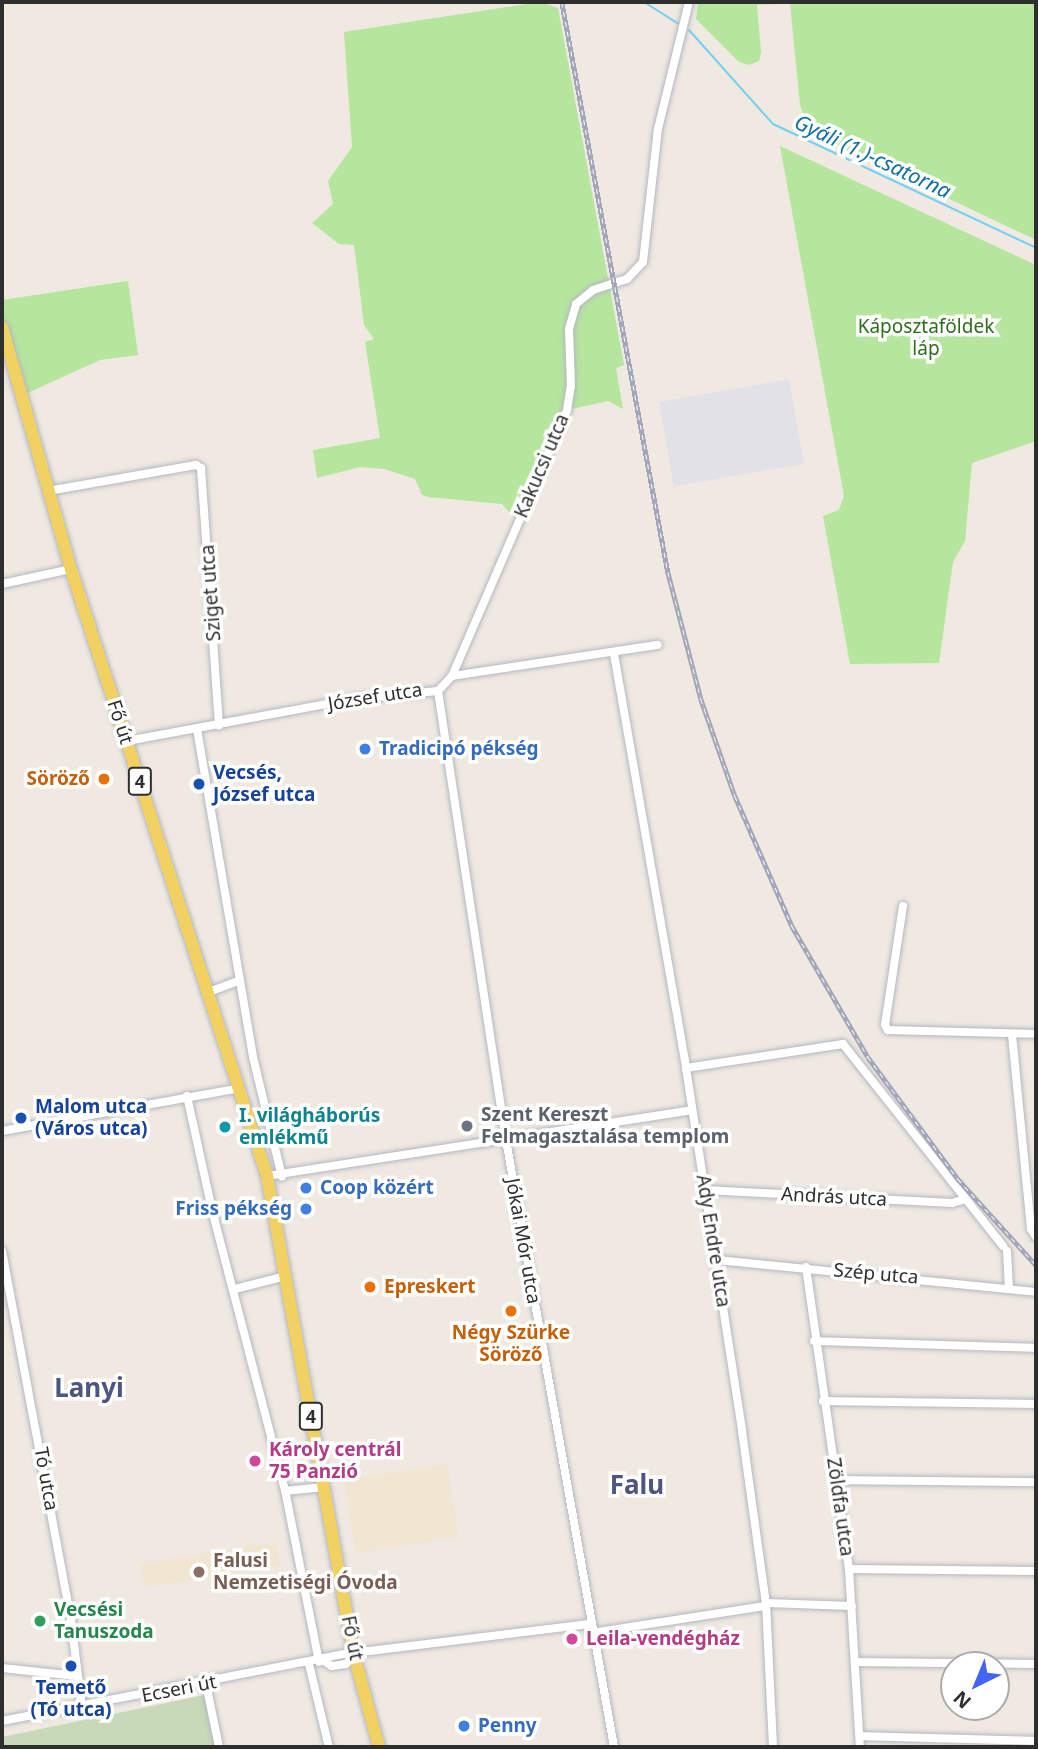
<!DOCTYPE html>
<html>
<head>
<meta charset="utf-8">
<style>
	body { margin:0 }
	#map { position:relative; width:1038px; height:1749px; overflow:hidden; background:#efe9e1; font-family:"Noto Sans",sans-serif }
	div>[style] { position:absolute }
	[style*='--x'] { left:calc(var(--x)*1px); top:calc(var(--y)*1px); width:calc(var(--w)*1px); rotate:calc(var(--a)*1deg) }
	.industrial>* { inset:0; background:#e3e1e8; transform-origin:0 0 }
	.education>* { inset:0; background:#f0e6d1; transform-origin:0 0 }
	.green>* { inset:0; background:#b6e59e }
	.cemetery>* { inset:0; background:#c8d9b8 }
	.stream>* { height:2px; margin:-1px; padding:0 1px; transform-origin:1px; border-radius:1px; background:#75cff0 }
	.roads { filter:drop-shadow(0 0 2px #b4b7c1) drop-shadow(0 0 2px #b4b7c1) }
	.minor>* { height:8px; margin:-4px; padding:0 4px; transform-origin:4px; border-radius:4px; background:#fff }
	.primary>* { height:12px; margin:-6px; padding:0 6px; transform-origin:6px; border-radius:6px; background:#f2d163 }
	.rail>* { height:4.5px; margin-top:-2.25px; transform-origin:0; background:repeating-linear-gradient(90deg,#fff 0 5px,#a3a6b8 0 10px); box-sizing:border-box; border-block:2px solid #a3a6b8 }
	.dots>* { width:19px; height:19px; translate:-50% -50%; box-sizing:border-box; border:4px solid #fff; border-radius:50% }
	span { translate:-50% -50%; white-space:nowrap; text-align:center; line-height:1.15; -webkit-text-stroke:7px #fff; paint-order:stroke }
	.shield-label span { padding:2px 5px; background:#fff; border:2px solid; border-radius:5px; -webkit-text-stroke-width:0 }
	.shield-label { font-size:18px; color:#2e2e2e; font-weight:700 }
	.park-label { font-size:19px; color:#2c6e1b }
	.street-label { font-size:19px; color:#2e2e2e }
	.shop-label { font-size:19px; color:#366cbe; font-weight:700 }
	.left { translate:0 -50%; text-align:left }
	.right { translate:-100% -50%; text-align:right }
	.transit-label { font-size:19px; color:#164399; font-weight:700 }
	.food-label { font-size:19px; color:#c56008; font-weight:700 }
	.worship-label { font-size:19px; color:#5b616d; font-weight:700 }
	.culture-label { font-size:19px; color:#0d838f; font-weight:700 }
	.hotel-label { font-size:19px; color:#b23c85; font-weight:700 }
	.education-label { font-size:19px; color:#785e54; font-weight:700 }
	.leisure-label { font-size:19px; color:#27864d; font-weight:700 }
	.water-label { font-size:21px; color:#0d6fa3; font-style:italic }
	.district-label { font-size:26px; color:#4d5680; font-weight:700 }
	.frame { position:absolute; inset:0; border:4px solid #2e2e2e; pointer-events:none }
	.north { position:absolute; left:940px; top:1651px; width:70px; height:70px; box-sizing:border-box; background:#fff; border:2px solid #ababab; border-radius:50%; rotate:223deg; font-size:19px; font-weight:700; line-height:28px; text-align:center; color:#2e2e2e }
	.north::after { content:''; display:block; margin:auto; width:24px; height:32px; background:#4264fb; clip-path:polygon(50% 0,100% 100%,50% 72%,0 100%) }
</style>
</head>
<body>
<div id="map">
	<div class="industrial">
		<i style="left:789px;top:379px;width:86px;height:132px;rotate:80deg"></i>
	</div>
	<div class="education">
		<i style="left:447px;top:1464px;width:74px;height:104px;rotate:81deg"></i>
		<i style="left:276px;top:1542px;width:24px;height:137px;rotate:81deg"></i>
	</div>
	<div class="green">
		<i style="clip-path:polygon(540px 2px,558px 8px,624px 365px,616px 368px,623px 409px,608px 401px,567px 410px,518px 522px,502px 504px,428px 497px,422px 495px,415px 479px,384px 469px,360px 467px,317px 478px,313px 450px,380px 438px,365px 342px,374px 339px,364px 325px,354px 245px,339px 244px,312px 223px,333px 204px,328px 181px,352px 147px,344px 32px)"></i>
		<i style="clip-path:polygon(698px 2px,1036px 2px,1036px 240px,844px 149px,807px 124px,800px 105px,790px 3px,757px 5px,761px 52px,759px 61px,749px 65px,739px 62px,696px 19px)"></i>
		<i style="clip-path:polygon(780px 146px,1036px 265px,1036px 441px,972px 463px,965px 541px,953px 562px,939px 663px,850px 664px,823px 516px,839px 510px,844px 496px)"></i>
		<i style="clip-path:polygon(128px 281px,138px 355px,100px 360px,21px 396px,2px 327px,2px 300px)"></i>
	</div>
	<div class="cemetery">
		<i style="clip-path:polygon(205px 1695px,216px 1747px,2px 1747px,2px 1737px)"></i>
	</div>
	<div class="stream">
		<i style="--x:644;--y:2;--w:41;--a:32.2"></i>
		<i style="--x:689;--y:30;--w:126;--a:48.2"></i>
		<i style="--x:773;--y:124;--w:291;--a:25.2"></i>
	</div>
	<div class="roads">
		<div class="minor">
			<i style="--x:48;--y:491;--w:150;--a:-10"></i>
			<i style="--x:196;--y:465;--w:6;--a:31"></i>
			<i style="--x:201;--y:468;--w:258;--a:86"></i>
			<i style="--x:2;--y:584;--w:71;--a:-12.3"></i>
			<i style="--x:614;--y:654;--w:420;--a:80.1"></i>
			<i style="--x:686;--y:1068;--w:367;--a:81.2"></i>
			<i style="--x:742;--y:1431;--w:174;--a:82.1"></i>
			<i style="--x:766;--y:1603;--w:144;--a:87.2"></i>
			<i style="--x:452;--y:676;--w:290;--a:-66.6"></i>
			<i style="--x:567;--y:410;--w:24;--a:-81"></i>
			<i style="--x:571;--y:386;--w:57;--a:-92"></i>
			<i style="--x:569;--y:329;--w:26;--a:-74"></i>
			<i style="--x:576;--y:304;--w:22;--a:-39"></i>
			<i style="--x:593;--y:290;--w:36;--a:-18"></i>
			<i style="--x:627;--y:279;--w:23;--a:-47"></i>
			<i style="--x:643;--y:262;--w:134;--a:-83.6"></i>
			<i style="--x:658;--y:129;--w:131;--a:-76.3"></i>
			<i style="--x:438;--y:691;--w:454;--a:81.4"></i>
			<i style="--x:506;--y:1140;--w:617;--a:79.91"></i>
			<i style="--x:197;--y:729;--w:333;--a:80.3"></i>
			<i style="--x:253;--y:1057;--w:123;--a:76.4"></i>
			<i style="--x:127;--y:741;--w:231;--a:-10.5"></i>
			<i style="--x:354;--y:699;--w:84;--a:-5.4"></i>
			<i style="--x:438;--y:691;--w:21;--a:-47"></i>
			<i style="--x:452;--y:676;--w:208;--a:-8.6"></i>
			<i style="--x:903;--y:906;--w:120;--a:98.6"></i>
			<i style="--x:885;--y:1025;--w:6;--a:59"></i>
			<i style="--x:888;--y:1030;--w:148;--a:1.5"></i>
			<i style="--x:209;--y:992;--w:33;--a:-21"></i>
			<i style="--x:1012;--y:1035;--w:195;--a:84.4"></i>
			<i style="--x:1031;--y:1229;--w:9;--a:58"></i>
			<i style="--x:686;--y:1068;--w:159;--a:-8.7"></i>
			<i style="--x:843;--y:1044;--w:258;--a:51.6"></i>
			<i style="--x:187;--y:1096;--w:117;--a:77.6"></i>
			<i style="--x:212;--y:1210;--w:294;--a:75.4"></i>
			<i style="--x:286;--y:1495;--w:170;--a:78.8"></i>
			<i style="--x:2;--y:1131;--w:242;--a:-10.2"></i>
			<i style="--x:267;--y:1176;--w:429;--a:-8.8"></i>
			<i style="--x:705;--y:1190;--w:247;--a:3"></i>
			<i style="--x:952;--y:1203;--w:10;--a:-17"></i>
			<i style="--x:2;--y:1251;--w:375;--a:79.4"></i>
			<i style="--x:71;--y:1620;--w:89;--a:82.9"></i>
			<i style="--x:1007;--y:1251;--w:37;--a:87"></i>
			<i style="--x:716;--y:1260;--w:322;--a:5.7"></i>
			<i style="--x:806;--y:1267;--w:305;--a:81.9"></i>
			<i style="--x:849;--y:1569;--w:178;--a:86.5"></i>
			<i style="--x:235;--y:1289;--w:53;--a:-14.3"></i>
			<i style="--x:814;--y:1341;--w:222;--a:1.8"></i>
			<i style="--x:823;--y:1401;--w:213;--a:0.8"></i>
			<i style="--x:837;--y:1480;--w:199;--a:0.6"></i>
			<i style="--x:285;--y:1491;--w:39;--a:-6"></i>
			<i style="--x:849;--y:1569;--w:187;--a:0.6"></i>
			<i style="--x:766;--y:1603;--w:86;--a:2"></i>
			<i style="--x:591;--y:1633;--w:177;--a:-8.8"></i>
			<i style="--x:324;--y:1661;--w:9;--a:32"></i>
			<i style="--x:332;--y:1666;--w:14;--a:-8"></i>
			<i style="--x:346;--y:1664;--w:12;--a:-48"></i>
			<i style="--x:856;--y:1662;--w:180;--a:0.6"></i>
			<i style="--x:309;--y:1664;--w:85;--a:76.5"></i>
			<i style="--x:2;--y:1668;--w:75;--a:6.1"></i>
			<i style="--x:206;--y:1684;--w:64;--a:78.3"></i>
			<i style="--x:2;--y:1721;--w:349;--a:-11.1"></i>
			<i style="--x:345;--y:1654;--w:246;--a:-7"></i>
			<i style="--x:860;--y:1736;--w:176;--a:1.6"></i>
		</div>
		<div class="primary">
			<i style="--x:2;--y:327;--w:252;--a:74.1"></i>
			<i style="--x:71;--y:569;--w:638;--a:72.1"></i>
			<i style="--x:267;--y:1176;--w:487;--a:79.7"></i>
			<i style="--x:354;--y:1655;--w:95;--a:74.8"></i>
		</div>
	</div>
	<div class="rail">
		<i style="--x:562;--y:2;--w:580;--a:79.47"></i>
		<i style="--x:668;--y:572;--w:131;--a:75.4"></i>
		<i style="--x:701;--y:699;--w:103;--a:70.7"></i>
		<i style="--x:735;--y:796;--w:142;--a:66.3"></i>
		<i style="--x:792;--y:926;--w:151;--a:59.9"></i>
		<i style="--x:868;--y:1057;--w:152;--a:53.6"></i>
		<i style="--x:958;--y:1179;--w:116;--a:47.8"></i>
	</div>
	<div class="dots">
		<i style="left:365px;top:749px;background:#3f7fe0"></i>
		<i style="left:104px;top:779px;background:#e8710a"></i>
		<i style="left:199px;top:784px;background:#1a4fb4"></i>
		<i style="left:21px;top:1118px;background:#1a4fb4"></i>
		<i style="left:467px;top:1126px;background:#6b7280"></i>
		<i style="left:225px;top:1127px;background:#0f9aa8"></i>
		<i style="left:306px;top:1188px;background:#3f7fe0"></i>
		<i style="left:306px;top:1209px;background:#3f7fe0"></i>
		<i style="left:370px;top:1287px;background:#e8710a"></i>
		<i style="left:511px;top:1311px;background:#e8710a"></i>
		<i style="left:255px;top:1461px;background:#d1479c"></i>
		<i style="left:199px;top:1572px;background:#8d6e63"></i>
		<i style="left:40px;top:1621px;background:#2e9e5b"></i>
		<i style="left:572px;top:1639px;background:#d1479c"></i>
		<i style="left:71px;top:1666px;background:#1a4fb4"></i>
		<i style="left:464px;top:1726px;background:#3f7fe0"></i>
	</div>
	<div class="shield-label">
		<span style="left:140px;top:781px">4</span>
		<span style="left:311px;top:1416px">4</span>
	</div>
	<div class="park-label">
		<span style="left:926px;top:338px">Káposztaföldek<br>láp</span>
	</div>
	<div class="street-label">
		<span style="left:542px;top:466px;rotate:-67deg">Kakucsi utca</span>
		<span style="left:211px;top:593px;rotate:-94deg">Sziget utca</span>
		<span style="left:375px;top:697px;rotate:-9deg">József utca</span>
		<span style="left:120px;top:722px;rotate:72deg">Fő út</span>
		<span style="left:834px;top:1197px;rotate:3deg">András utca</span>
		<span style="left:523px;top:1241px;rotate:80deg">Jókai Mór utca</span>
		<span style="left:713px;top:1241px;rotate:81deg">Ady Endre utca</span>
		<span style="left:876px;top:1274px;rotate:5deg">Szép utca</span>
		<span style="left:46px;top:1479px;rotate:80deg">Tó utca</span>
		<span style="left:840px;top:1507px;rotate:82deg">Zöldfa utca</span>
		<span style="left:352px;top:1638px;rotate:79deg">Fő út</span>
		<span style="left:179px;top:1689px;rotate:-11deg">Ecseri út</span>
	</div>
	<div class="shop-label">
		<span class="left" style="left:379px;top:749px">Tradicipó pékség</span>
		<span class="left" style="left:320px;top:1188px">Coop közért</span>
		<span class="right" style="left:292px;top:1209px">Friss pékség</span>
		<span class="left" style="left:478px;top:1726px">Penny</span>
	</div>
	<div class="transit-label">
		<span class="left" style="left:213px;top:784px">Vecsés,<br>József utca</span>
		<span class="left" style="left:35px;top:1118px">Malom utca<br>(Város utca)</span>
		<span style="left:71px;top:1699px">Temető<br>(Tó utca)</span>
	</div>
	<div class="food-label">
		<span class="right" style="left:90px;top:779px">Söröző</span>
		<span class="left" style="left:384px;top:1287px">Epreskert</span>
		<span style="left:511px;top:1344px">Négy Szürke<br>Söröző</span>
	</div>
	<div class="worship-label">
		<span class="left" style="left:481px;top:1126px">Szent Kereszt<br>Felmagasztalása templom</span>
	</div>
	<div class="culture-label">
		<span class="left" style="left:239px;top:1127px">I. világháborús<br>emlékmű</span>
	</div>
	<div class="hotel-label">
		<span class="left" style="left:269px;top:1461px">Károly centrál<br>75 Panzió</span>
		<span class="left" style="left:586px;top:1639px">Leila-vendégház</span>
	</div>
	<div class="education-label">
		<span class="left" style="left:213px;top:1572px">Falusi<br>Nemzetiségi Óvoda</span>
	</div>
	<div class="leisure-label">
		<span class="left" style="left:54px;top:1621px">Vecsési<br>Tanuszoda</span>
	</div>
	<div class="water-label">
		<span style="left:873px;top:156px;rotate:25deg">Gyáli (1.)-csatorna</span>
	</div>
	<div class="district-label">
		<span style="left:89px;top:1388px">Lanyi</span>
		<span style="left:637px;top:1485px">Falu</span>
	</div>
	<div class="frame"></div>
	<div class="north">N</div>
</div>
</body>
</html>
